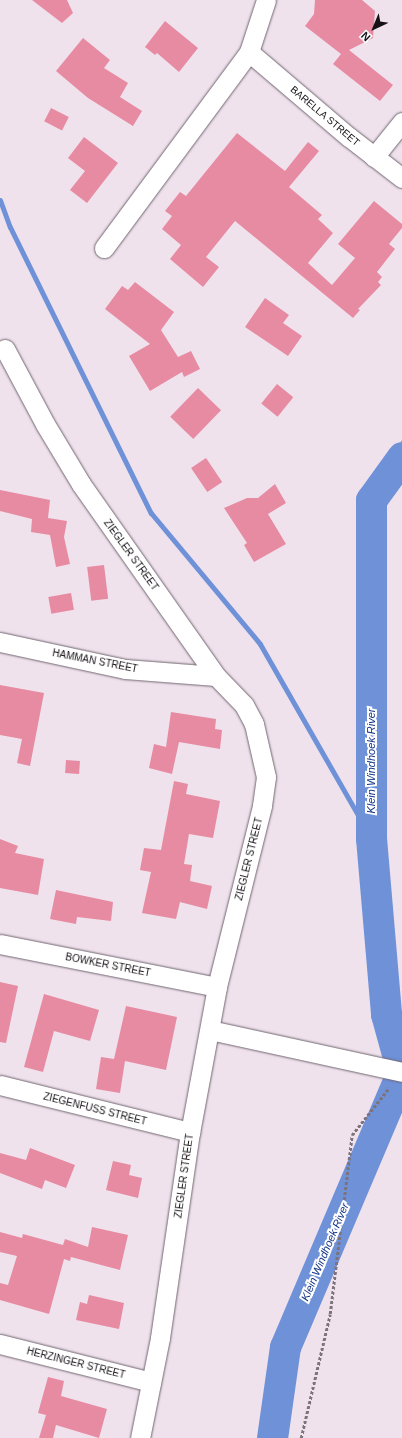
<!DOCTYPE html>
<html>
<head>
<meta charset="utf-8">
<style>
	body { margin:0 }
	#map { position:relative; width:402px; height:1438px; overflow:hidden; background:#efe2ed; font-family:Helvetica,sans-serif }
	div>[style] { position:absolute }
	[style*='--x'] { left:calc(var(--x)*1px); top:calc(var(--y)*1px); width:calc(var(--w)*1px); rotate:calc(var(--a)*1deg) }
	.water>* { inset:0; background:#6e91d8 }
	.stream>* { height:5px; margin:-2.5px; padding:0 2.5px; transform-origin:2.5px; border-radius:2.5px; background:#6e91d8 }
	.river>* { height:31px; margin:-15.5px; padding:0 15.5px; transform-origin:15.5px; border-radius:15.5px; background:#6e91d8 }
	.building>* { inset:0; background:#e78ba2; transform-origin:0 0 }
	.path>* { height:2.5px; margin-top:-1.25px; transform-origin:0; background:repeating-linear-gradient(90deg,#7c737b 0 3px,transparent 0 5px) }
	.roads { filter:drop-shadow(0 0 1px #716670) drop-shadow(0 0 1px #716670) }
	.minor>* { height:19px; margin:-9.5px; padding:0 9.5px; transform-origin:9.5px; border-radius:9.5px; background:#fff }
	span { translate:-50% -50%; white-space:nowrap; text-align:center; line-height:1.15; -webkit-text-stroke:4px #fff; paint-order:stroke }
	.street-label { font-size:10px; color:#151115 }
	.water-label { font-size:11px; color:#113386; font-style:italic }
	.north { position:absolute; left:354px; top:8px; width:40px; height:40px; -webkit-text-stroke:3px #fff; paint-order:stroke; rotate:224deg; font-size:11px; font-weight:700; line-height:16px; text-align:center; color:#151115 }
	.north::after { content:''; display:block; margin:auto; width:14px; height:18px; background:#151115; clip-path:polygon(50% 0,100% 100%,50% 72%,0 100%) }
</style>
</head>
<body>
<div id="map">
	<div class="water">
		<i style="clip-path:polygon(402px 440px,402px 466px,371px 500px)"></i>
	</div>
	<div class="stream">
		<i style="--x:0;--y:200;--w:29;--a:70"></i>
		<i style="--x:10;--y:227;--w:319;--a:63.8"></i>
		<i style="--x:151;--y:513;--w:170;--a:50.2"></i>
		<i style="--x:260;--y:644;--w:224;--a:60.2"></i>
	</div>
	<div class="river">
		<i style="--x:402;--y:457;--w:53;--a:125.8"></i>
		<i style="--x:371;--y:500;--w:338;--a:90"></i>
		<i style="--x:371;--y:838;--w:177;--a:85.1"></i>
		<i style="--x:386;--y:1014;--w:60;--a:74.6"></i>
		<i style="--x:272;--y:1438;--w:92;--a:-81.9"></i>
		<i style="--x:285;--y:1347;--w:299;--a:-67"></i>
	</div>
	<div class="building">
		<i style="clip-path:polygon(32px 0,67px 0,73px 13px,62px 23px)"></i>
		<i style="clip-path:polygon(315px 0,362px 0,375px 11px,373px 38px,349px 50px,393px 85px,380px 101px,333px 64px,341px 54px,305px 26px,314px 14px)"></i>
		<i style="clip-path:polygon(165px 21px,198px 48px,179px 72px,157px 53px,155px 55px,145px 47px)"></i>
		<i style="clip-path:polygon(83px 38px,110px 60px,104px 68px,128px 83px,120px 97px,142px 111px,133px 126px,88px 98px,56px 71px)"></i>
		<i style="left:51px;top:108px;width:20px;height:15px;rotate:27deg"></i>
		<i style="clip-path:polygon(237px 133px,285px 171px,308px 142px,319px 151px,289px 187px,322px 215px,318px 219px,333px 233px,308px 263px,332px 285px,355px 258px,338px 244px,374px 201px,402px 224px,402px 228px,389px 244px,395px 249px,377px 272px,382px 277px,378px 282px,381px 285px,358px 309px,360px 310px,353px 318px,235px 221px,206px 257px,219px 267px,203px 287px,170px 259px,181px 245px,162px 229px,172px 216px,165px 211px,180px 192px,186px 196px)"></i>
		<i style="clip-path:polygon(84px 137px,118px 163px,87px 203px,70px 190px,85px 171px,68px 158px)"></i>
		<i style="clip-path:polygon(135px 282px,174px 312px,161px 330px,178px 357px,191px 351px,200px 369px,184px 377px,182px 372px,150px 391px,129px 356px,150px 344px,105px 309px,122px 286px,128px 290px)"></i>
		<i style="clip-path:polygon(265px 298px,289px 315px,283px 323px,302px 336px,288px 356px,245px 327px)"></i>
		<i style="left:277px;top:384px;width:21px;height:25px;rotate:39deg"></i>
		<i style="left:198px;top:388px;width:32px;height:40px;rotate:44deg"></i>
		<i style="left:206px;top:458px;width:29px;height:18px;rotate:56deg"></i>
		<i style="clip-path:polygon(275px 484px,286px 503px,268px 514px,286px 544px,254px 562px,244px 545px,247px 543px,224px 508px,247px 498px,258px 498px)"></i>
		<i style="clip-path:polygon(0 490px,50px 500px,48px 518px,67px 521px,64px 537px,70px 564px,56px 567px,50px 535px,31px 532px,32px 519px,0 511px)"></i>
		<i style="left:104px;top:565px;width:34px;height:17px;rotate:83deg"></i>
		<i style="left:71px;top:593px;width:17px;height:23px;rotate:80deg"></i>
		<i style="clip-path:polygon(0 685px,44px 693px,30px 766px,17px 763px,22px 739px,0 735px)"></i>
		<i style="clip-path:polygon(171px 712px,216px 719px,215px 729px,222px 730px,220px 749px,179px 742px,172px 774px,149px 768px,154px 744px,166px 747px)"></i>
		<i style="left:66px;top:760px;width:14px;height:13px;rotate:4deg"></i>
		<i style="clip-path:polygon(174px 781px,188px 784px,186px 794px,220px 801px,213px 838px,189px 834px,184px 864px,192px 865px,190px 881px,212px 886px,207px 909px,180px 902px,176px 919px,142px 913px,151px 872px,140px 870px,144px 848px,161px 850px)"></i>
		<i style="clip-path:polygon(0 839px,18px 846px,15px 853px,44px 859px,38px 895px,0 888px)"></i>
		<i style="clip-path:polygon(56px 890px,113px 902px,111px 921px,77px 917px,76px 924px,50px 919px)"></i>
		<i style="clip-path:polygon(0 982px,18px 986px,6px 1043px,0 1042px)"></i>
		<i style="clip-path:polygon(44px 994px,99px 1010px,90px 1041px,54px 1031px,43px 1072px,24px 1067px)"></i>
		<i style="clip-path:polygon(126px 1006px,177px 1017px,166px 1070px,125px 1061px,120px 1093px,96px 1089px,101px 1057px,114px 1059px)"></i>
		<i style="clip-path:polygon(30px 1148px,75px 1165px,66px 1188px,45px 1180px,42px 1189px,0 1173px,0 1153px,26px 1160px)"></i>
		<i style="clip-path:polygon(113px 1161px,131px 1165px,129px 1175px,142px 1178px,138px 1198px,106px 1190px)"></i>
		<i style="clip-path:polygon(92px 1227px,128px 1235px,120px 1270px,71px 1257px,70px 1261px,64px 1259px,49px 1314px,0 1300px,0 1283px,8px 1285px,17px 1256px,0 1252px,0 1232px,22px 1238px,23px 1234px,63px 1245px,65px 1239px,88px 1247px)"></i>
		<i style="clip-path:polygon(89px 1295px,124px 1303px,119px 1329px,76px 1320px,80px 1302px,87px 1304px)"></i>
		<i style="clip-path:polygon(48px 1377px,64px 1381px,61px 1396px,107px 1409px,99px 1438px,56px 1425px,53px 1438px,39px 1438px,46px 1415px,38px 1413px)"></i>
	</div>
	<div class="path">
		<i style="--x:301;--y:1438;--w:127;--a:-76.8"></i>
		<i style="--x:330;--y:1314;--w:180;--a:-83"></i>
		<i style="--x:352;--y:1135;--w:60;--a:-51.8"></i>
	</div>
	<div class="roads">
		<div class="minor">
			<i style="--x:249;--y:52;--w:131;--a:40.4"></i>
			<i style="--x:349;--y:137;--w:67;--a:37.7"></i>
			<i style="--x:374;--y:157;--w:45;--a:-51.3"></i>
			<i style="--x:104;--y:248;--w:244;--a:-53.5"></i>
			<i style="--x:249;--y:52;--w:55;--a:-71.9"></i>
			<i style="--x:5;--y:349;--w:85;--a:61.9"></i>
			<i style="--x:45;--y:424;--w:70;--a:59"></i>
			<i style="--x:81;--y:484;--w:235;--a:54.9"></i>
			<i style="--x:216;--y:676;--w:40;--a:46"></i>
			<i style="--x:244;--y:705;--w:21;--a:62"></i>
			<i style="--x:254;--y:724;--w:54;--a:77.2"></i>
			<i style="--x:266;--y:777;--w:29;--a:98"></i>
			<i style="--x:262;--y:806;--w:187;--a:104"></i>
			<i style="--x:217;--y:987;--w:147;--a:100.5"></i>
			<i style="--x:190;--y:1132;--w:208;--a:98.3"></i>
			<i style="--x:160;--y:1338;--w:102;--a:101.3"></i>
			<i style="--x:0;--y:642;--w:128;--a:12.2"></i>
			<i style="--x:125;--y:669;--w:91;--a:4.4"></i>
			<i style="--x:0;--y:944;--w:221;--a:11.2"></i>
			<i style="--x:210;--y:1030;--w:197;--a:12.3"></i>
			<i style="--x:0;--y:1085;--w:196;--a:13.9"></i>
			<i style="--x:0;--y:1344;--w:156;--a:14.1"></i>
		</div>
	</div>
	<div class="street-label">
		<span style="left:325px;top:116px;rotate:40deg">BARELLA STREET</span>
		<span style="left:131px;top:555px;rotate:54deg">ZIEGLER STREET</span>
		<span style="left:95px;top:661px;rotate:11deg">HAMMAN STREET</span>
		<span style="left:249px;top:859px;rotate:-76deg">ZIEGLER STREET</span>
		<span style="left:108px;top:965px;rotate:11deg">BOWKER STREET</span>
		<span style="left:95px;top:1109px;rotate:14deg">ZIEGENFUSS STREET</span>
		<span style="left:184px;top:1176px;rotate:-82deg">ZIEGLER STREET</span>
		<span style="left:76px;top:1363px;rotate:14deg">HERZINGER STREET</span>
	</div>
	<div class="water-label">
		<span style="left:371px;top:761px;rotate:-90deg">Klein Windhoek River</span>
		<span style="left:325px;top:1252px;rotate:-67deg">Klein Windhoek River</span>
	</div>
	<div class="north">N</div>
</div>
</body>
</html>
